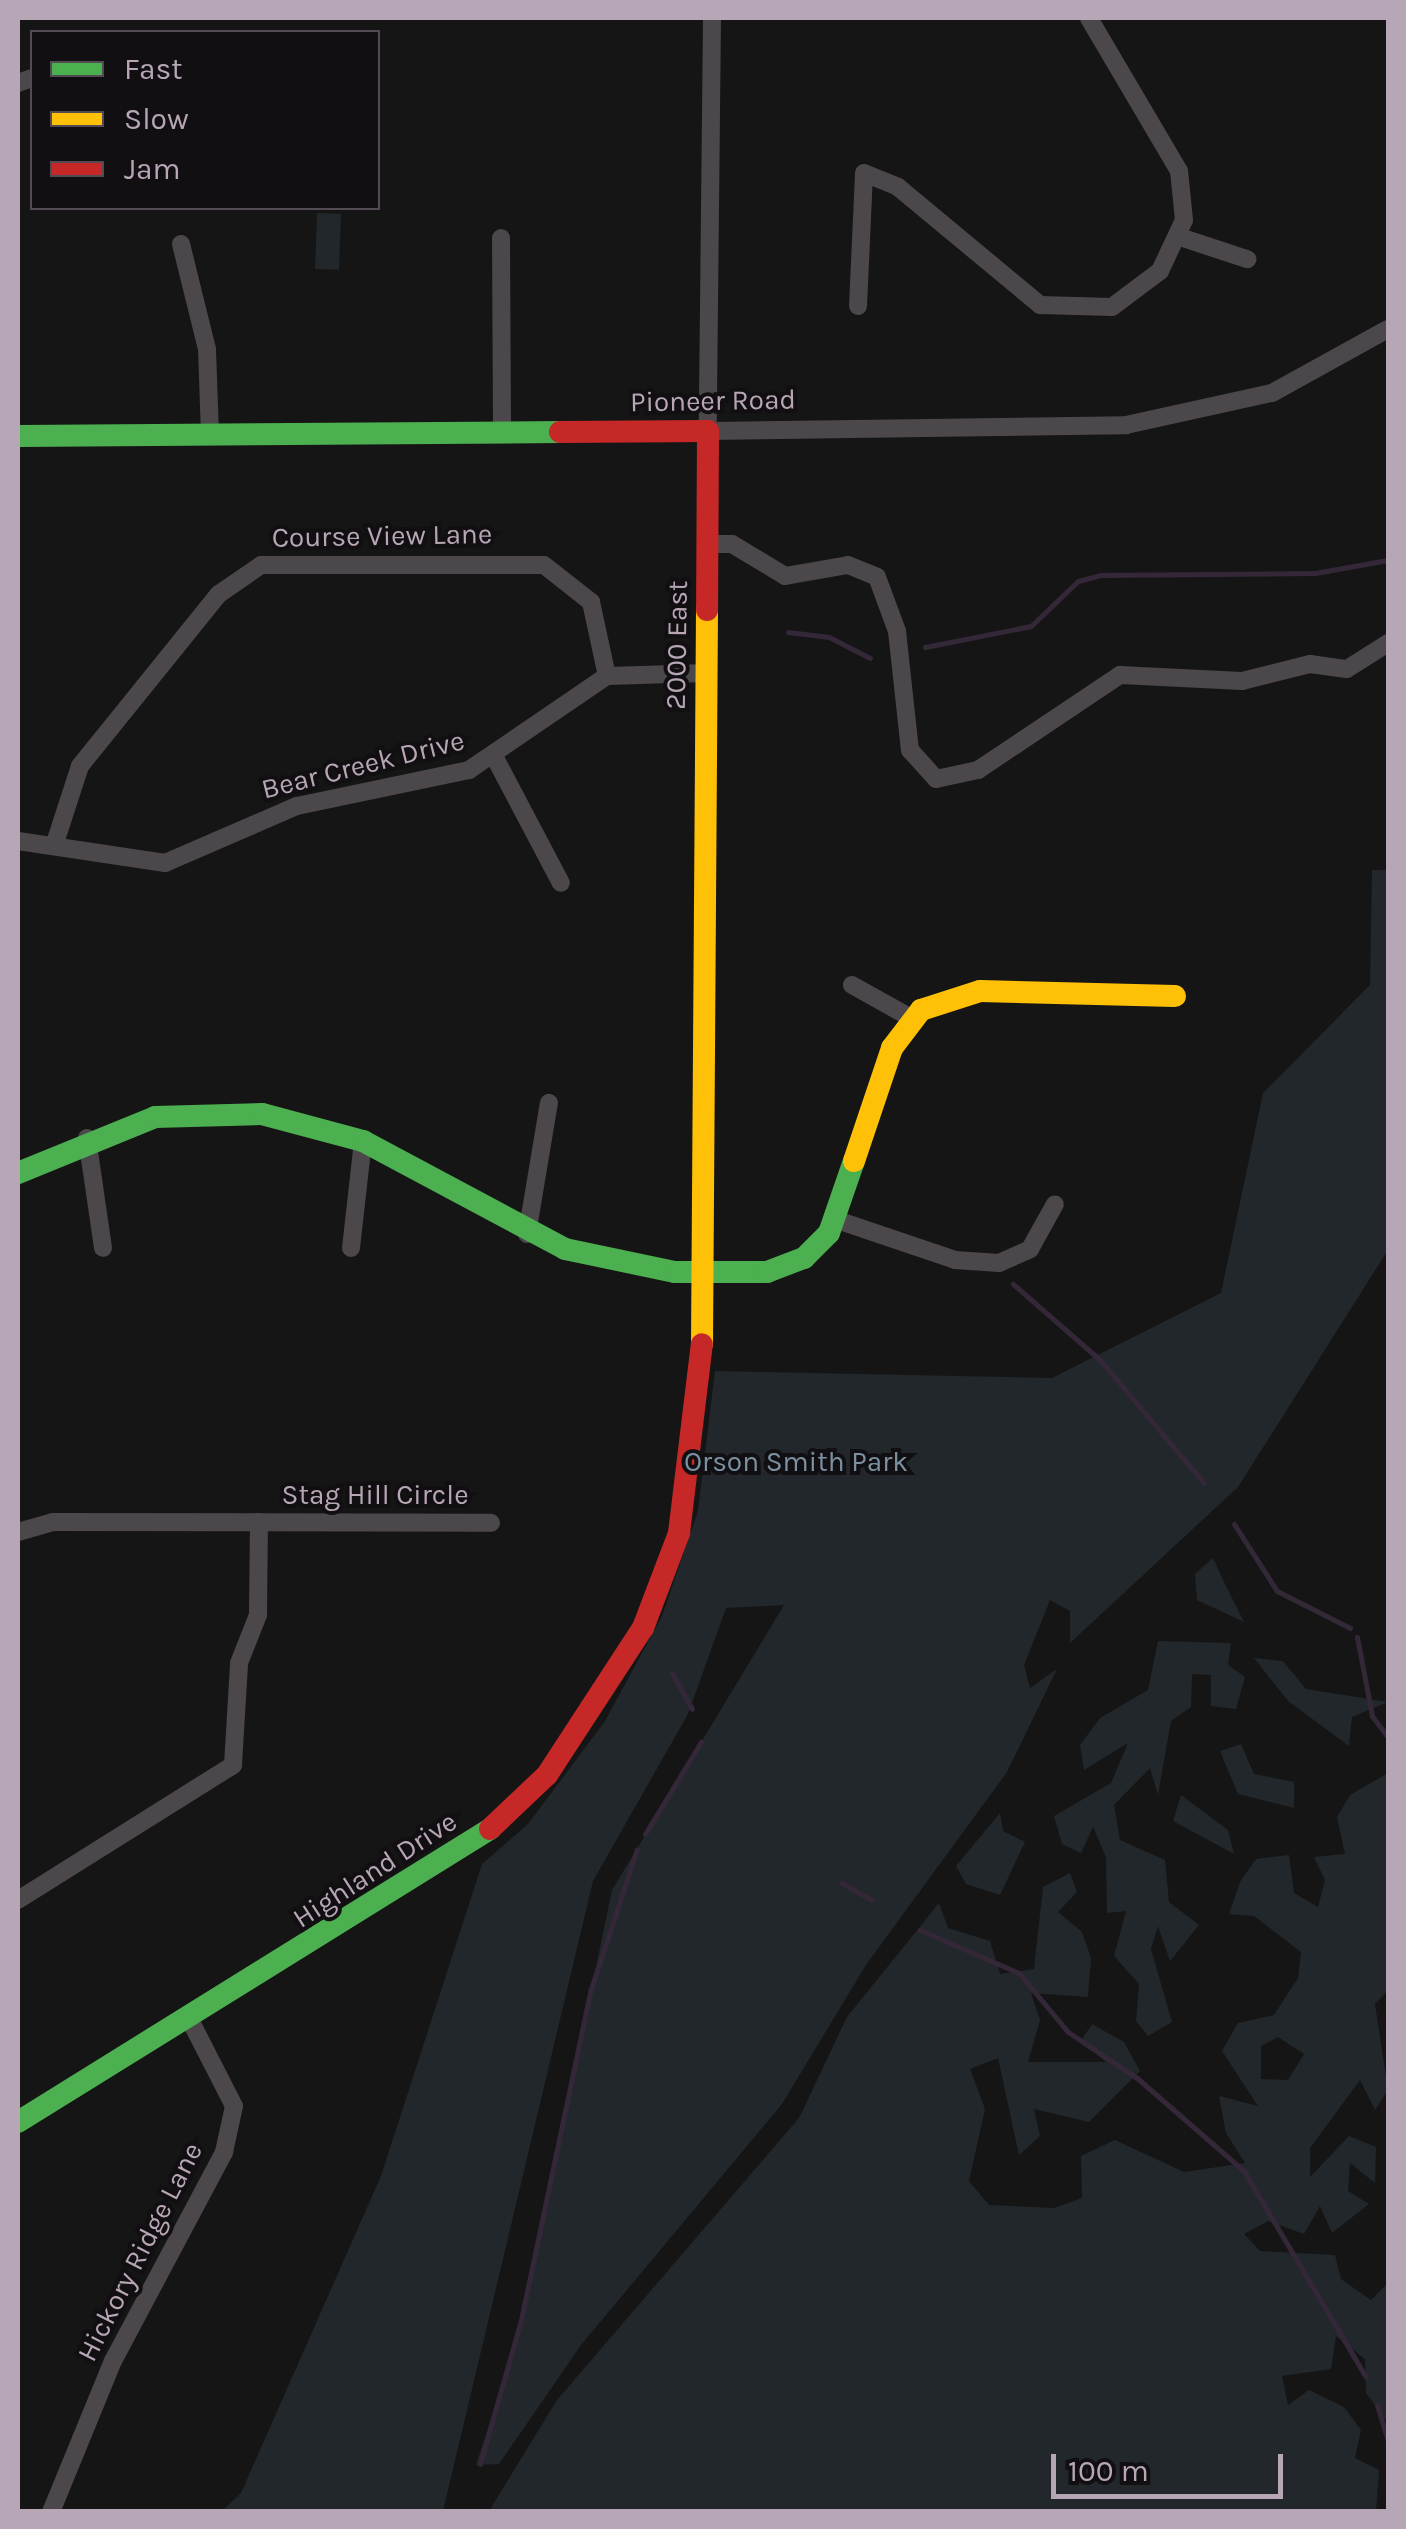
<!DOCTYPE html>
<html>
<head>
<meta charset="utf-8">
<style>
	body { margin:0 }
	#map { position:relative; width:1406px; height:2529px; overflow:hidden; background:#151515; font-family:Karla,sans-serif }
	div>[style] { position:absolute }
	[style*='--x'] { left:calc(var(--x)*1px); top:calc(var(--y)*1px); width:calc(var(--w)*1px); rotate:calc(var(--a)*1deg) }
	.green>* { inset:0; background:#22272b; transform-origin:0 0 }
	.stream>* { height:5px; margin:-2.5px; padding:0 2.5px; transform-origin:2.5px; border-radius:2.5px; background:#342838 }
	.street>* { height:18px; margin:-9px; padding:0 9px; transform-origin:9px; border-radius:9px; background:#4b474b }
	.fast>* { height:22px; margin:-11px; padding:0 11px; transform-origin:11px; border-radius:11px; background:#4caf50 }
	.slow>* { height:22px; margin:-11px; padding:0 11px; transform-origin:11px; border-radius:11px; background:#ffc107 }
	.jam>* { height:22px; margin:-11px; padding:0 11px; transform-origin:11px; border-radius:11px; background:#c62828 }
	span { translate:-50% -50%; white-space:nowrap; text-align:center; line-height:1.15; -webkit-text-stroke:8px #110f11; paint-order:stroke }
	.street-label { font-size:28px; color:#b7a6b6 }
	.park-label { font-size:28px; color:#7c92a3 }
	.frame { position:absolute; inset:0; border:20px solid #b7a6b6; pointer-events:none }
	.legend { position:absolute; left:30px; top:30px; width:350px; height:180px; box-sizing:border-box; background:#110f11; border:2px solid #534b53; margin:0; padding:12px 18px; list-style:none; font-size:30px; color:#b7a6b6 }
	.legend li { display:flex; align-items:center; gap:20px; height:50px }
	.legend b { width:50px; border:2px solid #534b53 }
	.scale { position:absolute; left:1051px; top:2454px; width:232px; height:45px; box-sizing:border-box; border:5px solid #b7a6b6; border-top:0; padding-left:12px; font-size:30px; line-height:35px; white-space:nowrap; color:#b7a6b6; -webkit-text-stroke:8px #110f11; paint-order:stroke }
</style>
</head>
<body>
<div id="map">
	<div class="green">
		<i style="left:317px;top:213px;width:24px;height:56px;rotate:2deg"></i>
		<i style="clip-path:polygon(1372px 870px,1388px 870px,1388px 1250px,1238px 1487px,1070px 1643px,1070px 1611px,1050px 1600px,1024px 1665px,1030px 1688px,1057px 1669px,1007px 1772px,866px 1965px,782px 2104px,581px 2345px,499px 2464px,476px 2465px,521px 2326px,612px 1890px,784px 1605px,726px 1608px,688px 1714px,593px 1881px,443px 2511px,221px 2512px,241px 2493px,381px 2176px,482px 1864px,528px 1824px,605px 1721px,662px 1616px,698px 1511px,715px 1371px,1052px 1378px,1221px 1293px,1263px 1093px,1370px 985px)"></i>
		<i style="clip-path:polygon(1213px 1558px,1225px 1584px,1244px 1622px,1197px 1600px,1195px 1574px)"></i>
		<i style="clip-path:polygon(1158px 1641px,1231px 1643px,1228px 1665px,1245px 1677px,1236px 1709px,1211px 1706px,1211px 1675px,1192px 1674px,1191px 1707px,1171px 1721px,1158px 1795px,1150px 1768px,1114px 1805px,1120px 1840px,1165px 1860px,1169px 1902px,1199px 1925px,1170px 1961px,1158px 1926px,1151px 1949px,1172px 2022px,1148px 2036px,1136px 2021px,1139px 1984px,1114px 1956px,1126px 1911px,1107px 1913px,1106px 1857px,1093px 1827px,1081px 1853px,1062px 1844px,1054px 1816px,1111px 1783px,1128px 1743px,1084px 1770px,1080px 1745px,1100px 1718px,1148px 1690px)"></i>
		<i style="clip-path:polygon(1254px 1658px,1283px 1661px,1306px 1689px,1388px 1702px,1352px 1717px,1349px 1746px,1288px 1701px)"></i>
		<i style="clip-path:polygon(1241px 1744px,1254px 1774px,1294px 1782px,1294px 1808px,1238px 1794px,1220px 1751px)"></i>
		<i style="clip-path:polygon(evenodd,1388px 1773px,1388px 1990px,1375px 2004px,1388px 2090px,1375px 2110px,1360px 2080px,1310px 2148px,1310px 2177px,1349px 2136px,1376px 2147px,1375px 2183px,1350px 2163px,1348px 2191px,1369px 2204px,1332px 2233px,1320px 2206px,1304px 2234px,1268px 2221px,1244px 2234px,1260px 2251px,1335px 2255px,1341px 2279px,1371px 2300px,1388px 2283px,1387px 2422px,1366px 2393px,1365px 2359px,1336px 2336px,1331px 2369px,1282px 2376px,1288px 2405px,1309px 2390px,1344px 2407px,1361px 2430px,1355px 2458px,1379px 2470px,1376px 2511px,489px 2511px,557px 2400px,799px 2118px,847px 2017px,939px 1903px,948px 1928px,990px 1941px,1000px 1974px,1034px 1969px,1043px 1887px,1070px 1873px,1077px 1892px,1058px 1912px,1082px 1932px,1091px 1958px,1088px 1997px,1031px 1993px,1040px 2020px,1028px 2062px,1106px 2062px,1081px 2041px,1092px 2024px,1124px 2042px,1140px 2071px,1089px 2122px,1034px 2109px,1040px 2136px,1019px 2155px,998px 2058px,970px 2069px,985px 2109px,969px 2181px,989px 2205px,1054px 2208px,1082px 2198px,1081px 2156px,1115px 2140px,1184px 2172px,1245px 2163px,1226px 2133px,1219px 2096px,1258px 2106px,1222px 2051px,1238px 2023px,1274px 2015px,1298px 1978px,1301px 1952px,1254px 1916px,1229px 1914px,1240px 1882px,1256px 1859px,1289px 1855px,1294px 1893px,1318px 1907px,1325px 1880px,1314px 1857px,1345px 1854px,1337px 1817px,1350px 1795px,1388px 1773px,1278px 2037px,1304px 2054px,1288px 2080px,1261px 2079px,1261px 2046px,1278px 2037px)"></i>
		<i style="clip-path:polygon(1181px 1795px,1228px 1830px,1234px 1854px,1173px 1821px)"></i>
		<i style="clip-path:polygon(1000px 1813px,1003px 1831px,1025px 1842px,1000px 1895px,966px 1884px,956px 1866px)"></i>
	</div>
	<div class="stream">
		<i style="--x:788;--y:632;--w:41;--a:7"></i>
		<i style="--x:829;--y:637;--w:46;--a:27.1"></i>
		<i style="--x:925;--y:647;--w:108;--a:-11.2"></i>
		<i style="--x:1031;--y:626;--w:65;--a:-43.8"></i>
		<i style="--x:1078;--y:581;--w:23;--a:-15"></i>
		<i style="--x:1100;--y:575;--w:215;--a:-0.5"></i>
		<i style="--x:1315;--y:573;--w:74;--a:-10.1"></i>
		<i style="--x:1013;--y:1284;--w:116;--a:41.1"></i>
		<i style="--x:1100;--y:1360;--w:161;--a:49.8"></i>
		<i style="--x:1234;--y:1524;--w:80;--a:57.3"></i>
		<i style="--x:1277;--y:1591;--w:82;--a:26.9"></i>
		<i style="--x:1357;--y:1637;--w:80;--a:79.2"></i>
		<i style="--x:1372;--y:1716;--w:26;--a:53"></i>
		<i style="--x:672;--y:1673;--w:41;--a:60.9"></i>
		<i style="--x:645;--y:1834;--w:108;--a:-58.7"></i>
		<i style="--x:842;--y:1883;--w:34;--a:30"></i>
		<i style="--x:920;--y:1930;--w:108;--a:23.5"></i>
		<i style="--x:1019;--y:1973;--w:77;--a:50.3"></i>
		<i style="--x:1068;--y:2032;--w:83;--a:33.7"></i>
		<i style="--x:1137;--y:2078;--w:142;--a:41"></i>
		<i style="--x:1244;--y:2171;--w:239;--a:59.4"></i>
		<i style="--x:1377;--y:2405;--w:39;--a:73"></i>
		<i style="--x:480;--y:2464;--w:150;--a:-74.1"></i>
		<i style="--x:521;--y:2320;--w:338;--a:-78.1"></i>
		<i style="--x:591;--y:1989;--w:147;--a:-71.8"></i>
	</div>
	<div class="street">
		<i style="--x:712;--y:18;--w:413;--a:90.6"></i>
		<i style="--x:708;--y:431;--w:418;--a:-0.8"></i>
		<i style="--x:1126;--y:425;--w:149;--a:-12.4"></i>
		<i style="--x:1272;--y:393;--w:132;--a:-28.9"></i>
		<i style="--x:18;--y:83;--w:15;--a:-20"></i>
		<i style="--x:1180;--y:237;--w:71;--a:18.2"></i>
		<i style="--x:501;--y:238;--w:195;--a:89.7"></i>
		<i style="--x:181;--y:244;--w:108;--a:76.1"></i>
		<i style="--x:207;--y:349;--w:84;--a:88"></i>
		<i style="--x:858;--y:306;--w:133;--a:-87.4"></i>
		<i style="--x:864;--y:173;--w:37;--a:22"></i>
		<i style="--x:898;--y:187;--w:185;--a:39.7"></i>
		<i style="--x:1040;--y:305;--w:72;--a:1.6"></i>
		<i style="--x:1112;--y:307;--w:60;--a:-36.9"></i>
		<i style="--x:1160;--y:271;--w:56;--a:-64.8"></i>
		<i style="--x:1184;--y:220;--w:49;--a:-95.8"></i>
		<i style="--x:1179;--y:171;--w:178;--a:-120.5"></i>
		<i style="--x:708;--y:544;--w:24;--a:0"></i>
		<i style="--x:732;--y:544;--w:62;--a:31.1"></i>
		<i style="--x:785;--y:576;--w:64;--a:-9.9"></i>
		<i style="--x:848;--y:565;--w:31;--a:22"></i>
		<i style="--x:877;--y:577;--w:58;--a:69.7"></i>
		<i style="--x:897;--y:631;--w:120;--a:83.8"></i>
		<i style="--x:910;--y:750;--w:39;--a:48"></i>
		<i style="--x:936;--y:779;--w:43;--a:-12.1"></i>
		<i style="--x:978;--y:770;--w:171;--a:-33.8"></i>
		<i style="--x:1120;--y:675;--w:122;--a:2.8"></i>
		<i style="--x:1242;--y:681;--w:70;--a:-14"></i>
		<i style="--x:1310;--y:664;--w:37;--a:8"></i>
		<i style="--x:1347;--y:669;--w:49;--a:-32.4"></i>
		<i style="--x:495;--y:758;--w:141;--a:62.2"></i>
		<i style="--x:18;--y:841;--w:149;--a:8.5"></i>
		<i style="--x:165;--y:863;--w:144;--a:-23.4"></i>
		<i style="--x:297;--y:806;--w:176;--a:-11.8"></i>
		<i style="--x:469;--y:770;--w:167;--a:-34.3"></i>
		<i style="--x:607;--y:676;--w:100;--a:-1.7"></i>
		<i style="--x:54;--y:846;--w:84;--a:-72"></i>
		<i style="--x:80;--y:766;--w:221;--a:-51.1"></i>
		<i style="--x:219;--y:594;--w:51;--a:-34.6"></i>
		<i style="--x:261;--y:565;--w:283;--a:0"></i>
		<i style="--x:544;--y:565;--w:60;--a:38.2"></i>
		<i style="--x:591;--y:602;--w:76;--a:77.8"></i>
		<i style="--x:852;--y:985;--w:68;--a:29.2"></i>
		<i style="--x:87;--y:1138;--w:111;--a:81.7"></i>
		<i style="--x:837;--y:1220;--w:125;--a:18.7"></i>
		<i style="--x:955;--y:1260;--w:44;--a:3.9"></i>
		<i style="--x:999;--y:1263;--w:34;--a:-24"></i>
		<i style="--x:1030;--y:1249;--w:51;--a:-60.9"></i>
		<i style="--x:527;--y:1234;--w:133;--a:-80.5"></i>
		<i style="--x:351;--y:1248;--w:108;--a:-83.6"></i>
		<i style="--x:18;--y:1532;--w:36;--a:-16"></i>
		<i style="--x:53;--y:1522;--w:438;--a:0.1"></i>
		<i style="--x:18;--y:1900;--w:254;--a:-32.1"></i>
		<i style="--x:233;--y:1765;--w:102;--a:-86.6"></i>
		<i style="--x:239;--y:1663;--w:52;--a:-68.4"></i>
		<i style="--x:258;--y:1615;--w:93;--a:-89.4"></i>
		<i style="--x:51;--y:2512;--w:163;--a:-67.7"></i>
		<i style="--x:113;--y:2361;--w:237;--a:-62"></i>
		<i style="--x:224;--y:2152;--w:47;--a:-77.7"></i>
		<i style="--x:234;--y:2106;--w:97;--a:-117.1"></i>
	</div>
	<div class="fast">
		<i style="--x:18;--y:436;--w:542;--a:-0.42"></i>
		<i style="--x:18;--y:1173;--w:148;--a:-22.2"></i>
		<i style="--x:155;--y:1117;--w:107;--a:-1.6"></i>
		<i style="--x:262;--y:1114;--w:105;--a:15"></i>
		<i style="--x:363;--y:1141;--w:229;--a:28.1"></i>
		<i style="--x:565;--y:1249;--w:112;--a:11.8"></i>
		<i style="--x:675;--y:1272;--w:92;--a:0"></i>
		<i style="--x:767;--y:1272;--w:40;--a:-21"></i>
		<i style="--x:804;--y:1258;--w:35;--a:-45"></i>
		<i style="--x:829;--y:1233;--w:76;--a:-70.9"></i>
		<i style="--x:18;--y:2122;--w:556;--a:-31.83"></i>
	</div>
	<div class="slow">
		<i style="--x:854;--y:1161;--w:119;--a:-71.4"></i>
		<i style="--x:892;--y:1048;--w:48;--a:-52.7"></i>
		<i style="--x:921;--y:1010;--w:62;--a:-17.9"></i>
		<i style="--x:980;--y:991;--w:195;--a:1.5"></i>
		<i style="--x:702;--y:1344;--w:734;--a:-89.61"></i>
	</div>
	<div class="jam">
		<i style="--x:560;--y:432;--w:148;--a:-0.4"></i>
		<i style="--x:708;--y:431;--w:179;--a:90.3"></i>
		<i style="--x:490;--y:1829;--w:79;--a:-43.5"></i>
		<i style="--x:547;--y:1775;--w:176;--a:-56.9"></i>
		<i style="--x:643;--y:1628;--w:102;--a:-69.2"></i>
		<i style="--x:679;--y:1533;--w:190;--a:-83.1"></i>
	</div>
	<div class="street-label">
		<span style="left:713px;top:401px;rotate:-1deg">Pioneer Road</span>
		<span style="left:382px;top:536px;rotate:-1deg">Course View Lane</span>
		<span style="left:677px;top:645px;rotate:-89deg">2000 East</span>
		<span style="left:363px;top:765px;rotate:-14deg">Bear Creek Drive</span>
		<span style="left:375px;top:1495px">Stag Hill Circle</span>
		<span style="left:375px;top:1870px;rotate:-33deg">Highland Drive</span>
		<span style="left:140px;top:2252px;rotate:-63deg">Hickory Ridge Lane</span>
	</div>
	<div class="park-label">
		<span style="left:796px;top:1462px">Orson Smith Park</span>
	</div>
	<div class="frame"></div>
	<ul class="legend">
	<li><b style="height:12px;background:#4caf50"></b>Fast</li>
	<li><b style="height:12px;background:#ffc107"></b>Slow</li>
	<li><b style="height:12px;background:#c62828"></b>Jam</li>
	</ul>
	<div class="scale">100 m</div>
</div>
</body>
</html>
